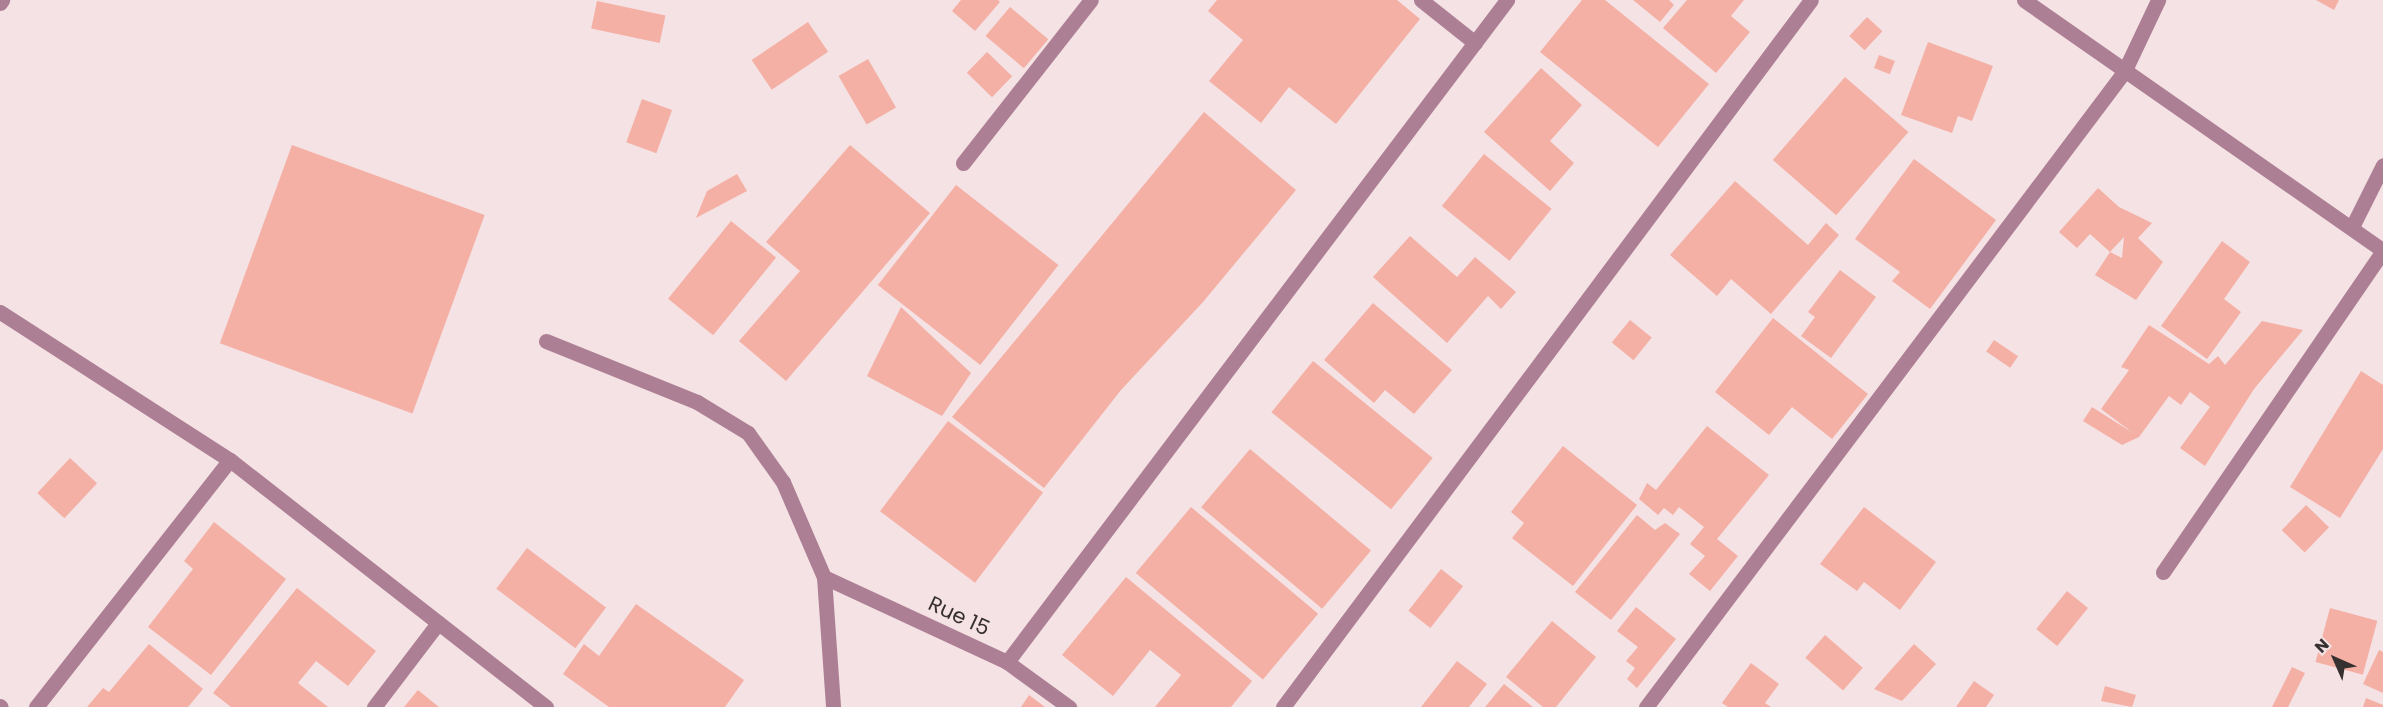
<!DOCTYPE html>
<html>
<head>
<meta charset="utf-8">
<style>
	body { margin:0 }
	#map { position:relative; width:2383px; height:707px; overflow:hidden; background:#f5e2e4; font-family:Poppins,sans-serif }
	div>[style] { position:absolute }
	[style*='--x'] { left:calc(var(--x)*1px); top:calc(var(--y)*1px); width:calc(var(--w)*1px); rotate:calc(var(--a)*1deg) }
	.building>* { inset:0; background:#f4b0a5; transform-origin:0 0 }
	.minor>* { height:15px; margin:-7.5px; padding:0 7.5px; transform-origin:7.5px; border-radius:7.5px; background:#ad7f94 }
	span { translate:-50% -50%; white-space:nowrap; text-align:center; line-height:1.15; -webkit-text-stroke:6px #f5e2e4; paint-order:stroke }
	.street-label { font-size:21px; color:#373031 }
	.north { position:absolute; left:2305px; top:629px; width:60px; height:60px; -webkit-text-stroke:4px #f5e2e4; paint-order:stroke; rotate:315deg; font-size:16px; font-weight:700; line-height:24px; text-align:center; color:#373031 }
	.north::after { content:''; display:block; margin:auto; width:21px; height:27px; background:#373031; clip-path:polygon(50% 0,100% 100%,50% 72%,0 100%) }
</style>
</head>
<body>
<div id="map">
	<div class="building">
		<i style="clip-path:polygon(961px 0,998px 0,1000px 2px,975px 31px,952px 11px)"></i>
		<i style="clip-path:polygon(1217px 0,1397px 0,1420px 19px,1336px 124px,1289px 87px,1261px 123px,1209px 81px,1243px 40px,1208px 11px)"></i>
		<i style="clip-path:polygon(1582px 0,1605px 0,1709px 84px,1658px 147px,1540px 52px)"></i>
		<i style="clip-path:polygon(1633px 0,1669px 0,1674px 5px,1660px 22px)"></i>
		<i style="clip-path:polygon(1687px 0,1744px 0,1731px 16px,1750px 32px,1716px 73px,1663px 28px)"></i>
		<i style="clip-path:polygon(2316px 0,2339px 0,2334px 10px)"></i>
		<i style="left:597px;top:1px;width:70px;height:28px;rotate:12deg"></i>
		<i style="left:1010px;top:7px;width:50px;height:38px;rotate:40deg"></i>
		<i style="left:1867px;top:17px;width:21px;height:26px;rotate:43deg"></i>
		<i style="left:808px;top:22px;width:36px;height:68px;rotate:56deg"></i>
		<i style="clip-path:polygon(1928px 42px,1993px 66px,1972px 121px,1958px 116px,1952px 133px,1901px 115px)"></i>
		<i style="left:987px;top:52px;width:35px;height:29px;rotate:44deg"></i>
		<i style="left:1879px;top:55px;width:17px;height:14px;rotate:21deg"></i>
		<i style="left:868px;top:59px;width:56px;height:34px;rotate:60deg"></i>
		<i style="clip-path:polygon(1541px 68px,1582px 105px,1550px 141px,1574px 163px,1550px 191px,1484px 132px)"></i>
		<i style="left:1845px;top:77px;width:84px;height:110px;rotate:41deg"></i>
		<i style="left:642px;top:99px;width:32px;height:46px;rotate:20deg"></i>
		<i style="clip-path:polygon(1204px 112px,1296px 190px,1203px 302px,1121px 390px,1044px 488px,952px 417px)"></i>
		<i style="left:292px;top:145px;width:205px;height:211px;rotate:20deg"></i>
		<i style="clip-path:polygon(850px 145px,930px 213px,786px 381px,739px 341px,800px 271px,766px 242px)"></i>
		<i style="left:1484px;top:154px;width:87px;height:67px;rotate:39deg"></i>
		<i style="clip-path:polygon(1914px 159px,1996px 220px,1930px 309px,1892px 281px,1900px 272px,1855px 239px)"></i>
		<i style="clip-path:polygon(737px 174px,747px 191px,696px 218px,707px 191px)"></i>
		<i style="clip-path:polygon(1735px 181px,1808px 245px,1826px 223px,1839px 235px,1771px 314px,1731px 279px,1717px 296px,1670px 255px)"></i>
		<i style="left:956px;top:185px;width:130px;height:127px;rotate:38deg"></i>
		<i style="clip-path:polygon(2098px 188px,2119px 207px,2152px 223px,2138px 238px,2163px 262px,2136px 300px,2095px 275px,2110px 252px,2122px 258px,2124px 237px,2110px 252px,2090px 234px,2077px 248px,2059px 232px)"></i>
		<i style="left:731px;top:221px;width:58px;height:100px;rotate:39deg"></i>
		<i style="clip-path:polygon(1410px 236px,1457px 277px,1475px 257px,1516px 292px,1501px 309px,1488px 296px,1447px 343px,1373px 277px)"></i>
		<i style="clip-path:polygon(2222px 241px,2250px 262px,2224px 299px,2241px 312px,2207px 359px,2161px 326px)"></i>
		<i style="clip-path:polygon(1840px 270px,1876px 297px,1831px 358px,1801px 336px,1815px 317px,1808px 312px)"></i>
		<i style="clip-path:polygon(1373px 303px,1452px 370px,1414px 414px,1385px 390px,1374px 403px,1324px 360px)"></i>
		<i style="clip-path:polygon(901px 307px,971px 373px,942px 416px,867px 376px)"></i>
		<i style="clip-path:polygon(1773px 318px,1868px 394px,1832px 439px,1792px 407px,1769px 435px,1715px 392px)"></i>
		<i style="left:1630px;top:320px;width:28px;height:29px;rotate:39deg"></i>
		<i style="clip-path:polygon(2262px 321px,2303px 330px,2254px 389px,2205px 466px,2180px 448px,2210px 407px,2190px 392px,2181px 405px,2169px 396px,2139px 437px,2122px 445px,2083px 421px,2092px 407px,2133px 433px,2101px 409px,2129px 370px,2121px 367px,2149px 325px,2209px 364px,2218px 356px,2225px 365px)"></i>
		<i style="left:1994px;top:340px;width:29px;height:14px;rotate:34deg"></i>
		<i style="left:1313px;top:361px;width:154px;height:66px;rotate:39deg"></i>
		<i style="clip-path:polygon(2361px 371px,2383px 385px,2383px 449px,2340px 518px,2290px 487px)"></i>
		<i style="left:948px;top:421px;width:119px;height:113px;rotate:37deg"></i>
		<i style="clip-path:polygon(1707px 426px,1769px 475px,1717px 539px,1738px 556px,1710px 591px,1689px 574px,1705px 556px,1690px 544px,1704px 527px,1679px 507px,1673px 515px,1664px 508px,1658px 515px,1639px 499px,1647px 483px,1656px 490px)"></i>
		<i style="clip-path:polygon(1563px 446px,1637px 505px,1573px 586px,1512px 538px,1524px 523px,1511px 512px)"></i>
		<i style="left:1250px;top:449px;width:158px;height:76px;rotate:40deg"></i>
		<i style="left:70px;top:458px;width:37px;height:48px;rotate:43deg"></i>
		<i style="left:2306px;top:505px;width:32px;height:35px;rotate:44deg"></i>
		<i style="left:1191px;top:507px;width:166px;height:86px;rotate:40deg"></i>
		<i style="clip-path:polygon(1864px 507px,1936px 562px,1900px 610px,1864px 582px,1857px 591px,1820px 564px)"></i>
		<i style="clip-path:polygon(1637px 515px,1655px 530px,1665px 523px,1680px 534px,1611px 620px,1575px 592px)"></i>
		<i style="clip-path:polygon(214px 522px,286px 579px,211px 675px,148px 627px,193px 569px,184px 561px)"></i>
		<i style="left:527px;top:548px;width:99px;height:51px;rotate:37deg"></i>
		<i style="left:1441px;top:569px;width:28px;height:53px;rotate:38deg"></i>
		<i style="clip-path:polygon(1126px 577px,1252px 681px,1231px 707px,1155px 707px,1181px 675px,1150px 650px,1113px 696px,1062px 655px)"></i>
		<i style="clip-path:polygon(297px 588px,376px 651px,348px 686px,316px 661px,298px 683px,328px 707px,231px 707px,213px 693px)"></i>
		<i style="left:2067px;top:591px;width:27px;height:49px;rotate:39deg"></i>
		<i style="clip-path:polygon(636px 604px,744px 680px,725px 707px,609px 707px,563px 674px,584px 644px,599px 656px)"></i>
		<i style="clip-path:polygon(1636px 607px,1676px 639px,1637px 688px,1627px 679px,1635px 668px,1626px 661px,1638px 647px,1617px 631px)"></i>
		<i style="left:2330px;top:608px;width:49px;height:56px;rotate:15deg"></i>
		<i style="clip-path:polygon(1552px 621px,1596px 657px,1556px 707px,1543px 707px,1506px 677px)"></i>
		<i style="left:1825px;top:635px;width:50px;height:30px;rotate:41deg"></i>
		<i style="clip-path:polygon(149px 644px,203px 689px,188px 707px,87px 707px,103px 688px,109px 692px)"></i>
		<i style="clip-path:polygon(1914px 644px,1936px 664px,1902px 701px,1874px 689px)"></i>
		<i style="clip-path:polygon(2379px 650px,2383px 652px,2383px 693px,2363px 684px)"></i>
		<i style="clip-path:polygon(1457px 661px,1487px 684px,1469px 707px,1421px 707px)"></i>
		<i style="clip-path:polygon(1751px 663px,1779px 684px,1765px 703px,1771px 707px,1728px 707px,1722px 703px)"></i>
		<i style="clip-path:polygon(2292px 667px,2305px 673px,2288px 707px,2272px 707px)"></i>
		<i style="clip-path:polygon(1974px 681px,1994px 695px,1986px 707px,1956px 707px)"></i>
		<i style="clip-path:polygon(1504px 684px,1533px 707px,1485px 707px)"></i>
		<i style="clip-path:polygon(2105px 686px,2136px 695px,2132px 707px,2101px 701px)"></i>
		<i style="clip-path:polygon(418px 690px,439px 707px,404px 707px)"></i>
		<i style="clip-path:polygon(1029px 695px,1045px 707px,1021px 707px)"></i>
		<i style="clip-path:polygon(2366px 698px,2383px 705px,2383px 707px,2363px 707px)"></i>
	</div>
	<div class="minor">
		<i style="--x:1421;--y:0;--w:69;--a:38.5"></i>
		<i style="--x:2024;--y:0;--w:437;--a:34.9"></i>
		<i style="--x:0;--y:3;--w:4;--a:-56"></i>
		<i style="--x:963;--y:163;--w:207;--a:-51.9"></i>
		<i style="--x:2352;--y:227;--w:69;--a:-63.4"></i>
		<i style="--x:0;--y:312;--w:274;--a:32.8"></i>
		<i style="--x:230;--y:460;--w:401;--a:38"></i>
		<i style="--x:546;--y:341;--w:163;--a:22"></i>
		<i style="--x:697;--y:402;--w:60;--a:31.3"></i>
		<i style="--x:748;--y:433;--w:60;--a:54.5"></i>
		<i style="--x:783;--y:482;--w:103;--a:66.7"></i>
		<i style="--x:824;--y:577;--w:130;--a:86"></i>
		<i style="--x:2163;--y:572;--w:389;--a:-55.6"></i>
		<i style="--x:824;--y:577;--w:202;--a:24.9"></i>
		<i style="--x:1007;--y:662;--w:77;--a:36"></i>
		<i style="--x:1007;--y:662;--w:830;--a:-52.94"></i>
		<i style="--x:0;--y:706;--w:1;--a:45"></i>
		<i style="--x:36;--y:707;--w:314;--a:-51.9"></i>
		<i style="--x:374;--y:707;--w:106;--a:-52.7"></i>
		<i style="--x:1283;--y:707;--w:882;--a:-53.25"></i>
		<i style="--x:1646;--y:707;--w:795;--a:-53.03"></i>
		<i style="--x:2124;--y:72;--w:80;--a:-64.7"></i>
	</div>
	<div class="street-label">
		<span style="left:959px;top:616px;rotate:25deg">Rue 15</span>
	</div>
	<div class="north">N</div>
</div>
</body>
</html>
